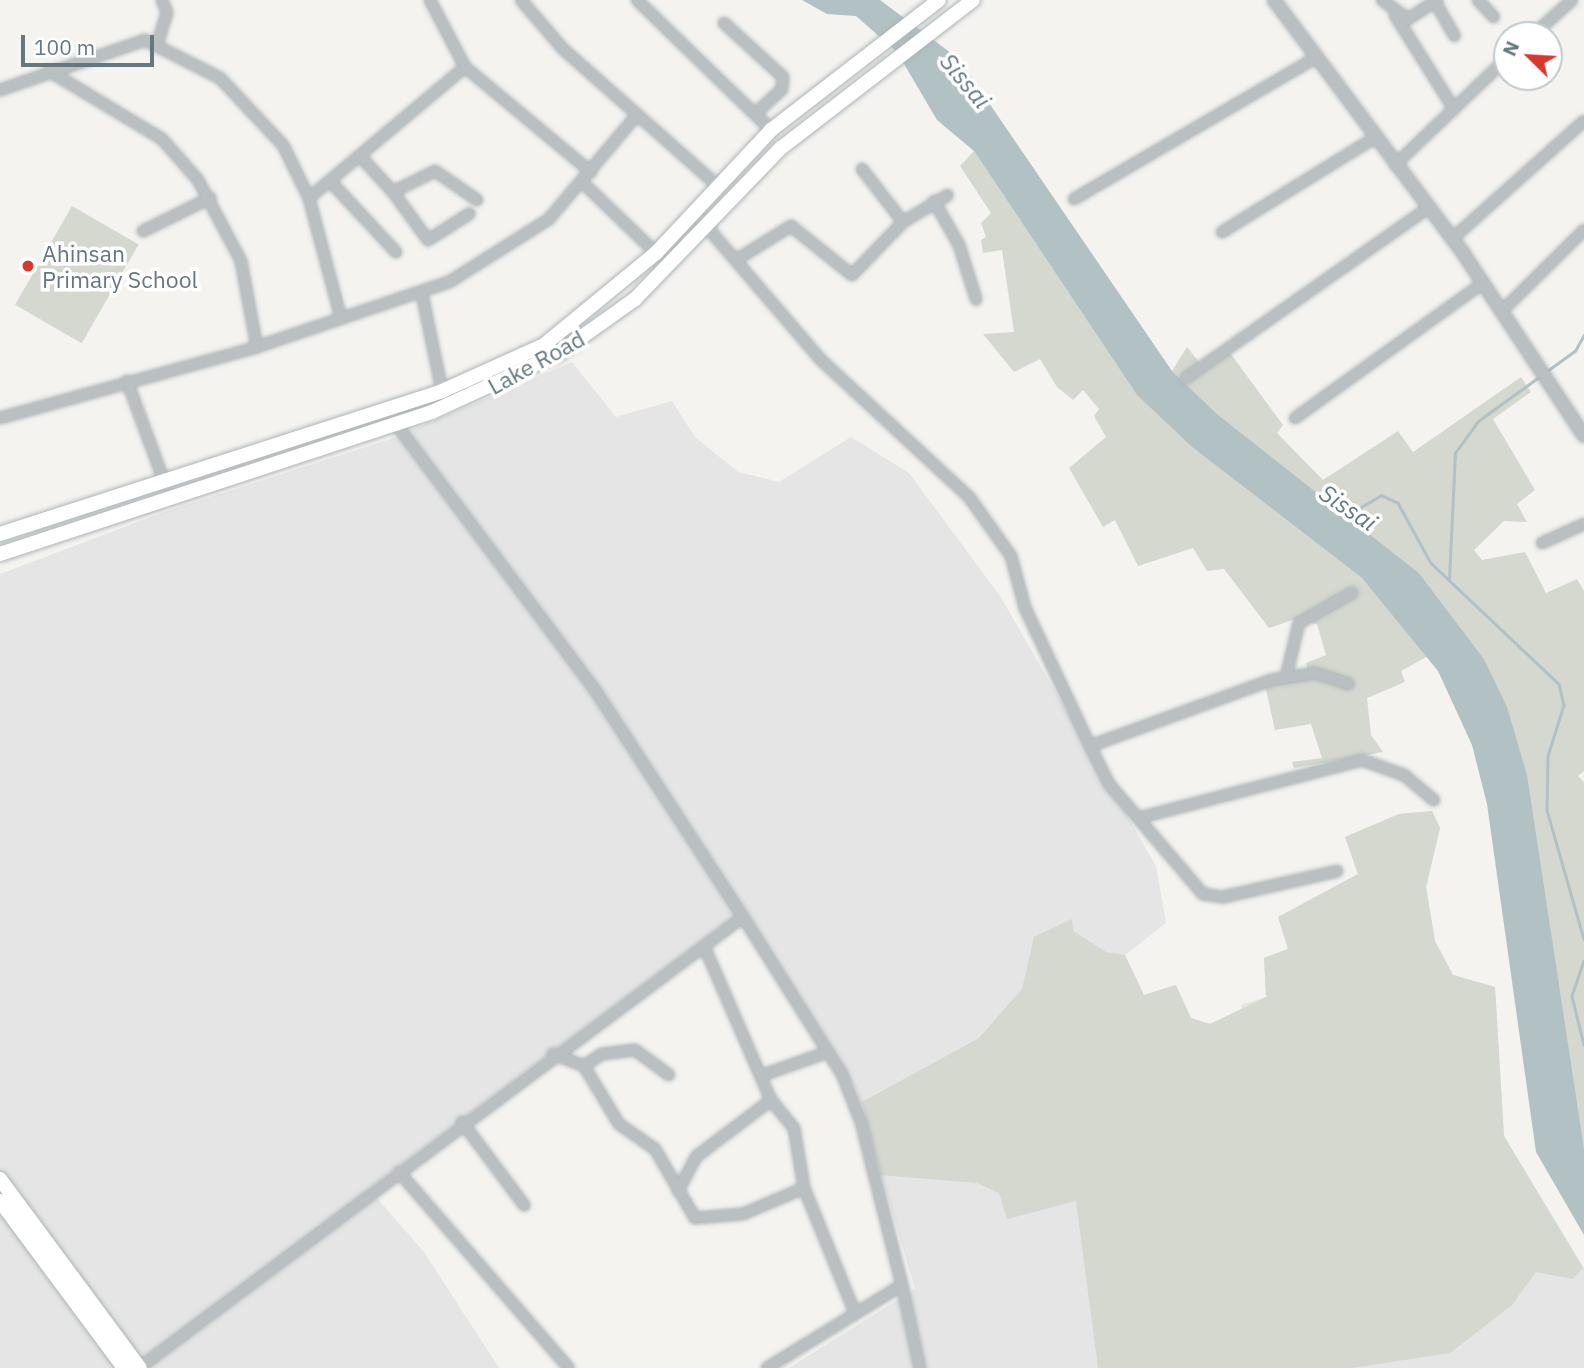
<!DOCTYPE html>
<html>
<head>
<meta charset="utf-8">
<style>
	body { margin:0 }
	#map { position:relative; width:1584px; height:1368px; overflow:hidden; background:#f4f3f0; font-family:"IBM Plex Sans",sans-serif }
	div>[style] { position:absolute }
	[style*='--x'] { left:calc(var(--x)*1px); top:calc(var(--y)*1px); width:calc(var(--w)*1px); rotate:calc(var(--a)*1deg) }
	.built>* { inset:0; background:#e4e5e4 }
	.green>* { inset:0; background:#d4d8cf; transform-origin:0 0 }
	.water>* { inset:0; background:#b2c1c3 }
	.stream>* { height:2.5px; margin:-1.25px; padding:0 1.25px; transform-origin:1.25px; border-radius:1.25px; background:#b2c1c3 }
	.roads { filter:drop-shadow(0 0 2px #adb4b7) drop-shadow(0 0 2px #adb4b7) }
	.minor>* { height:10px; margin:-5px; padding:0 5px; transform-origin:5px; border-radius:5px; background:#bac0c2 }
	.tertiary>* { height:12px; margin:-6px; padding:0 6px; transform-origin:6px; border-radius:6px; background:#bac0c2 }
	.secondary>* { height:14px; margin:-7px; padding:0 7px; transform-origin:7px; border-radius:7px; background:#fff }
	.dots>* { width:19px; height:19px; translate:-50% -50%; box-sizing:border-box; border:4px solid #fff; border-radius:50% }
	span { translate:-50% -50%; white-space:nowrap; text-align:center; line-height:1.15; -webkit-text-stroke:7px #fff; paint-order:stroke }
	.poi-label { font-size:23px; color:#64787f }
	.left { translate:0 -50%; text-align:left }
	.street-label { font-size:23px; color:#64787f }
	.water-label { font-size:24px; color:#607a7d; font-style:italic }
	.north { position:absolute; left:1493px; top:21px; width:70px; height:70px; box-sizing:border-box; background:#fff; border:2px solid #c1c9cc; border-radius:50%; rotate:294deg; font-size:19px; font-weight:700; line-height:28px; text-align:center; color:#64787f }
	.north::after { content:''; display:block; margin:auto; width:24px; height:32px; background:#d8382c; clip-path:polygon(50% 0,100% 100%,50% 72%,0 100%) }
	.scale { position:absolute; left:21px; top:35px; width:133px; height:32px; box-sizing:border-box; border:4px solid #64787f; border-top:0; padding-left:9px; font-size:21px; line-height:24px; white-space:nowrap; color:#64787f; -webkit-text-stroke:5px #fff; paint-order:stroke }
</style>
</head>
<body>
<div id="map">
	<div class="built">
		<i style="clip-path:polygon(572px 362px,616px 417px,672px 401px,695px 437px,738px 472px,779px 482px,851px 437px,909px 473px,1000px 596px,1156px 866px,1166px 923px,1125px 955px,1144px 995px,1176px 985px,1191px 1018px,1210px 1024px,1242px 1013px,1241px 1005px,1266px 997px,1264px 958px,1288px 949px,1278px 917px,1358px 874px,1345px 837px,1399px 814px,1432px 811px,1440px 828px,1426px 887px,1435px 941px,1453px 975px,1495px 987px,1504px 1136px,1584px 1268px,1584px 1368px,789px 1368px,915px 1289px,856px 1089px,744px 909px,368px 1188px,424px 1252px,499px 1368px,0 1368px,0 574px,167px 511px,388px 440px)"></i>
	</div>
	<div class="green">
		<i style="clip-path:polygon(974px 151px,1137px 395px,1192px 447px,1362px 578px,1428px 656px,1401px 671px,1405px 682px,1367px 698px,1371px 735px,1383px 752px,1294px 768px,1292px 762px,1322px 758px,1311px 724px,1275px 730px,1265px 685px,1309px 678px,1306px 663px,1326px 655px,1317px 624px,1292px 620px,1269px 628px,1224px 569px,1207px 571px,1193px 548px,1138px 566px,1115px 520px,1103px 527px,1069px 468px,1106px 437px,1094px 416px,1099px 409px,1083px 390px,1073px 400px,1057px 387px,1040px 359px,1014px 372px,983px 334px,1014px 332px,1002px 250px,983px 253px,981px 240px,986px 237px,981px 223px,991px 213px,960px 166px)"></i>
		<i style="left:72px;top:206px;width:77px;height:114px;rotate:30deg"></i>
		<i style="clip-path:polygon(1225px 346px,1283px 425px,1277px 433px,1323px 480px,1398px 431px,1413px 452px,1521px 377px,1531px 392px,1493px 419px,1535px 490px,1517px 504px,1527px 522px,1504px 521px,1474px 550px,1482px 560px,1525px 552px,1546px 593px,1577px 579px,1584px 591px,1584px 771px,1578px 776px,1584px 782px,1584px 1149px,1484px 659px,1419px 573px,1217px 414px,1172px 371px,1187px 347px,1200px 363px)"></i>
		<i style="clip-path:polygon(1432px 811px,1440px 828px,1426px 887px,1435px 941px,1453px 975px,1495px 987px,1504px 1136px,1583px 1268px,1573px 1279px,1536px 1272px,1512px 1305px,1450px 1353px,1352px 1368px,1098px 1368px,1076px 1201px,1007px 1219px,999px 1193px,977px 1183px,881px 1175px,862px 1102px,979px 1038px,1022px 989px,1034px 937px,1072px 919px,1073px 931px,1106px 952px,1125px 955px,1144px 995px,1176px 985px,1191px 1018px,1210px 1024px,1266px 997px,1264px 958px,1288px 949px,1278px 917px,1358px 874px,1345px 837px,1399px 814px)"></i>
	</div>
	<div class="water">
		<i style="clip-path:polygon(802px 0,880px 0,959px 59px,1172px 371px,1217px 414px,1419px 573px,1484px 659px,1507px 707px,1527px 775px,1584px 1149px,1584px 1235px,1536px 1152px,1487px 804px,1472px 745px,1438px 671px,1362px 578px,1192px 447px,1137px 395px,974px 151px,937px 120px,897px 52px,856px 16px,827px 14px)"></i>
	</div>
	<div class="stream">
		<i style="--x:1547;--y:371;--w:34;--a:-36"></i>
		<i style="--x:1575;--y:351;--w:18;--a:-61"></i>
		<i style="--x:1347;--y:515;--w:39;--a:-30"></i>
		<i style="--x:1381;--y:495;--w:19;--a:25"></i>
		<i style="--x:1398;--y:503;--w:68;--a:61.2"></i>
		<i style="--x:1431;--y:563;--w:176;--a:43.4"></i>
		<i style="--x:1559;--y:684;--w:22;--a:77"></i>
		<i style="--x:1564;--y:705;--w:53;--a:107.4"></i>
		<i style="--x:1548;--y:756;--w:54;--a:91.1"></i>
		<i style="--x:1547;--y:810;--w:134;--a:74"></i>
		<i style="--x:1449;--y:580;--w:127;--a:-87.3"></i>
		<i style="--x:1455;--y:453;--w:39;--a:-54"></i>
		<i style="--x:1478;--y:421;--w:75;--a:-35.8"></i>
		<i style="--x:1584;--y:961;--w:37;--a:109"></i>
		<i style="--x:1572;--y:996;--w:50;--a:76.2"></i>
	</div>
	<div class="roads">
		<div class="minor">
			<i style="--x:430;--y:0;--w:76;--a:62.4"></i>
			<i style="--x:521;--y:0;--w:65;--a:49.4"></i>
			<i style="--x:563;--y:49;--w:208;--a:41.5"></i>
			<i style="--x:637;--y:0;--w:187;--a:44.1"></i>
			<i style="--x:1382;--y:0;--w:32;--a:36"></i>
			<i style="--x:1408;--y:19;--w:35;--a:-33"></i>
			<i style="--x:1478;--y:0;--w:23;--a:47"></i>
			<i style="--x:1435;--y:2;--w:39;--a:60"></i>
			<i style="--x:1395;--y:15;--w:111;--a:57.9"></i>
			<i style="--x:724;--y:23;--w:80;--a:42.5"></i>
			<i style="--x:783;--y:77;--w:12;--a:95"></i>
			<i style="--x:782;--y:89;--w:37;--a:137"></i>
			<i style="--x:1533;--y:35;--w:52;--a:-41.9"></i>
			<i style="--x:158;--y:42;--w:31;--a:-73"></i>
			<i style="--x:167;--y:12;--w:13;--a:-113"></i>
			<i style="--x:49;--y:71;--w:132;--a:31"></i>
			<i style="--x:162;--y:139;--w:55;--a:48.7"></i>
			<i style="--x:198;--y:180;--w:92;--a:62"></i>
			<i style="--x:241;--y:261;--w:87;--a:79.5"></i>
			<i style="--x:0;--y:90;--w:153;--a:-19"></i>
			<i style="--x:145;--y:40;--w:84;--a:26.9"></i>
			<i style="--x:220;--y:78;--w:92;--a:46.8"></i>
			<i style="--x:283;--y:145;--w:59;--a:63.9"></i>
			<i style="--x:309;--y:198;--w:124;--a:75.1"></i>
			<i style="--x:360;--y:156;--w:49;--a:47.5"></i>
			<i style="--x:393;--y:192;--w:47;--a:-26.6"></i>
			<i style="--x:435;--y:171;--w:51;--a:34.6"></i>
			<i style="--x:1395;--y:165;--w:155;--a:-43.7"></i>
			<i style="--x:330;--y:181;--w:97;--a:47.1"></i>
			<i style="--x:582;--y:182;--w:103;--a:43.8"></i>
			<i style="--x:393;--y:192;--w:59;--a:53.9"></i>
			<i style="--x:428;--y:240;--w:49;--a:-32.4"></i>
			<i style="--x:309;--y:198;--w:204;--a:-40"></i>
			<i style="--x:465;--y:67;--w:164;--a:39.8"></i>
			<i style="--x:1074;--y:199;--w:278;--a:-30.3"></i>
			<i style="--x:934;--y:201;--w:51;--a:60.4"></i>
			<i style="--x:959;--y:245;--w:57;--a:72.5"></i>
			<i style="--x:695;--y:213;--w:192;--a:49.4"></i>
			<i style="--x:820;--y:359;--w:203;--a:42.8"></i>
			<i style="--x:969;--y:497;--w:72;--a:54.6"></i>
			<i style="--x:1011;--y:556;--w:54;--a:74.9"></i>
			<i style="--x:1025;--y:608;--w:153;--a:64.8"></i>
			<i style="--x:1090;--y:746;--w:193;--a:-20"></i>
			<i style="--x:1271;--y:680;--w:45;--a:-9"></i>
			<i style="--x:1315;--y:673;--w:35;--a:18"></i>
			<i style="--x:903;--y:222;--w:52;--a:-31"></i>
			<i style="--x:143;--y:231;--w:75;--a:-26.2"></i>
			<i style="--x:1222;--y:232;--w:179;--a:-31.7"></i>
			<i style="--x:1452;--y:239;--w:177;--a:-41.8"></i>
			<i style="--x:736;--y:260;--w:65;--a:-31.7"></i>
			<i style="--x:791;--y:226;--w:78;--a:38.8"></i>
			<i style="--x:852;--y:275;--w:74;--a:-46.1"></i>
			<i style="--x:903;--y:222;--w:67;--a:-127.7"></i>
			<i style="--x:422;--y:294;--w:99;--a:78.3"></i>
			<i style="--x:1502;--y:311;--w:115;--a:-44.6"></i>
			<i style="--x:1186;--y:378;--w:296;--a:-35.1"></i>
			<i style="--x:127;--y:381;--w:110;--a:69.7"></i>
			<i style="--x:0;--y:418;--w:267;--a:-15.4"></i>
			<i style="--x:257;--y:347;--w:203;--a:-18.7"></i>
			<i style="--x:449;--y:282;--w:118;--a:-32.2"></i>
			<i style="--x:549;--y:219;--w:136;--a:-49.8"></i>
			<i style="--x:1295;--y:418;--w:231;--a:-35.7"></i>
			<i style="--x:1542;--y:543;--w:46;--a:-24.3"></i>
			<i style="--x:1286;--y:677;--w:56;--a:-76.5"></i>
			<i style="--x:1299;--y:623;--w:61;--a:-29.5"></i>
			<i style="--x:1090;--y:746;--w:42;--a:63.4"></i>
			<i style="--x:1109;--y:784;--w:145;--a:49.5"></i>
			<i style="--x:1203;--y:894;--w:20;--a:9"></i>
			<i style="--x:1223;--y:897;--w:117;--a:-12.8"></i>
			<i style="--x:1142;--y:817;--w:227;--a:-14.5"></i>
			<i style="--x:1362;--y:760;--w:45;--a:19.7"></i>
			<i style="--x:1404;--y:775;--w:39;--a:40"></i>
			<i style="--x:743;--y:917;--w:186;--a:57.8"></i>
			<i style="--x:842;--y:1074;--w:52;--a:68.4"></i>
			<i style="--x:861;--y:1122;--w:168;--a:75.9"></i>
			<i style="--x:704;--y:946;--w:168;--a:66.5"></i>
			<i style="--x:771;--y:1100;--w:36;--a:51"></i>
			<i style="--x:794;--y:1128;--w:61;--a:80.5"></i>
			<i style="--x:804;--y:1188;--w:135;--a:67.8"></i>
			<i style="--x:553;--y:1054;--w:33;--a:21"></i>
			<i style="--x:584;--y:1066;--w:68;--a:58.9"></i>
			<i style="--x:619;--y:1124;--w:44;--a:34.8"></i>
			<i style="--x:655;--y:1149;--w:80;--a:59.9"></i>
			<i style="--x:695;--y:1218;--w:48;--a:-4.8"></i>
			<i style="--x:743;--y:1214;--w:66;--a:-23.1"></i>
			<i style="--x:584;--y:1066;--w:22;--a:-34"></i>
			<i style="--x:602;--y:1054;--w:33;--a:-7"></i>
			<i style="--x:635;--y:1050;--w:42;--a:36.3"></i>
			<i style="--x:763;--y:1075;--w:69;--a:-19.5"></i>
			<i style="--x:462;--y:1122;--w:104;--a:53.2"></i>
			<i style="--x:399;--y:1172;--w:259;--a:49.1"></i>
			<i style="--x:678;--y:1191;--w:40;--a:-62"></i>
			<i style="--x:697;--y:1156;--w:93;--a:-37.1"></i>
			<i style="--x:139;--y:1368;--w:754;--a:-36.75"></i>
			<i style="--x:743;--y:917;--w:271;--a:-123.1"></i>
			<i style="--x:595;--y:690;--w:332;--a:-126.8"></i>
			<i style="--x:767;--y:1368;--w:158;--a:-31.6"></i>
			<i style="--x:902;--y:1285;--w:85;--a:77.8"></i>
		</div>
		<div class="tertiary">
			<i style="--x:1274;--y:0;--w:316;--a:53.2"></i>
			<i style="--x:1463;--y:253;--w:219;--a:56.5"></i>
		</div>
		<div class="secondary">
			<i style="--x:0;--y:534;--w:465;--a:-17.9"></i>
			<i style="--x:442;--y:391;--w:112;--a:-24.3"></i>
			<i style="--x:544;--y:345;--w:145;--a:-39.4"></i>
			<i style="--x:656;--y:253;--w:168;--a:-46.9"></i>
			<i style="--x:771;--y:130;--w:212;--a:-37.7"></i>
			<i style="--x:0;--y:554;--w:455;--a:-18.2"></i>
			<i style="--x:432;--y:412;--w:139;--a:-24.7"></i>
			<i style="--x:558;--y:354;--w:95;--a:-35.5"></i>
			<i style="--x:635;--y:299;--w:210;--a:-46"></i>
			<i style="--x:781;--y:148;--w:242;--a:-37.6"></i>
			<i style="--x:0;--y:1179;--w:235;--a:53.5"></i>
			<i style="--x:0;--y:1201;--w:208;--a:53.4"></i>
		</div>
	</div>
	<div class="dots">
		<i style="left:28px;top:266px;background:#d8382c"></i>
	</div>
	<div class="poi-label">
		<span class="left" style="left:42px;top:266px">Ahinsan<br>Primary School</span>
	</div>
	<div class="street-label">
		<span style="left:536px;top:362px;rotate:-29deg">Lake Road</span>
	</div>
	<div class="water-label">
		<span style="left:965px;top:81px;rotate:50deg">Sissai</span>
		<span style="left:1348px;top:508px;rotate:34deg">Sissai</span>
	</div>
	<div class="north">N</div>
	<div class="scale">100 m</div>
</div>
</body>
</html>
